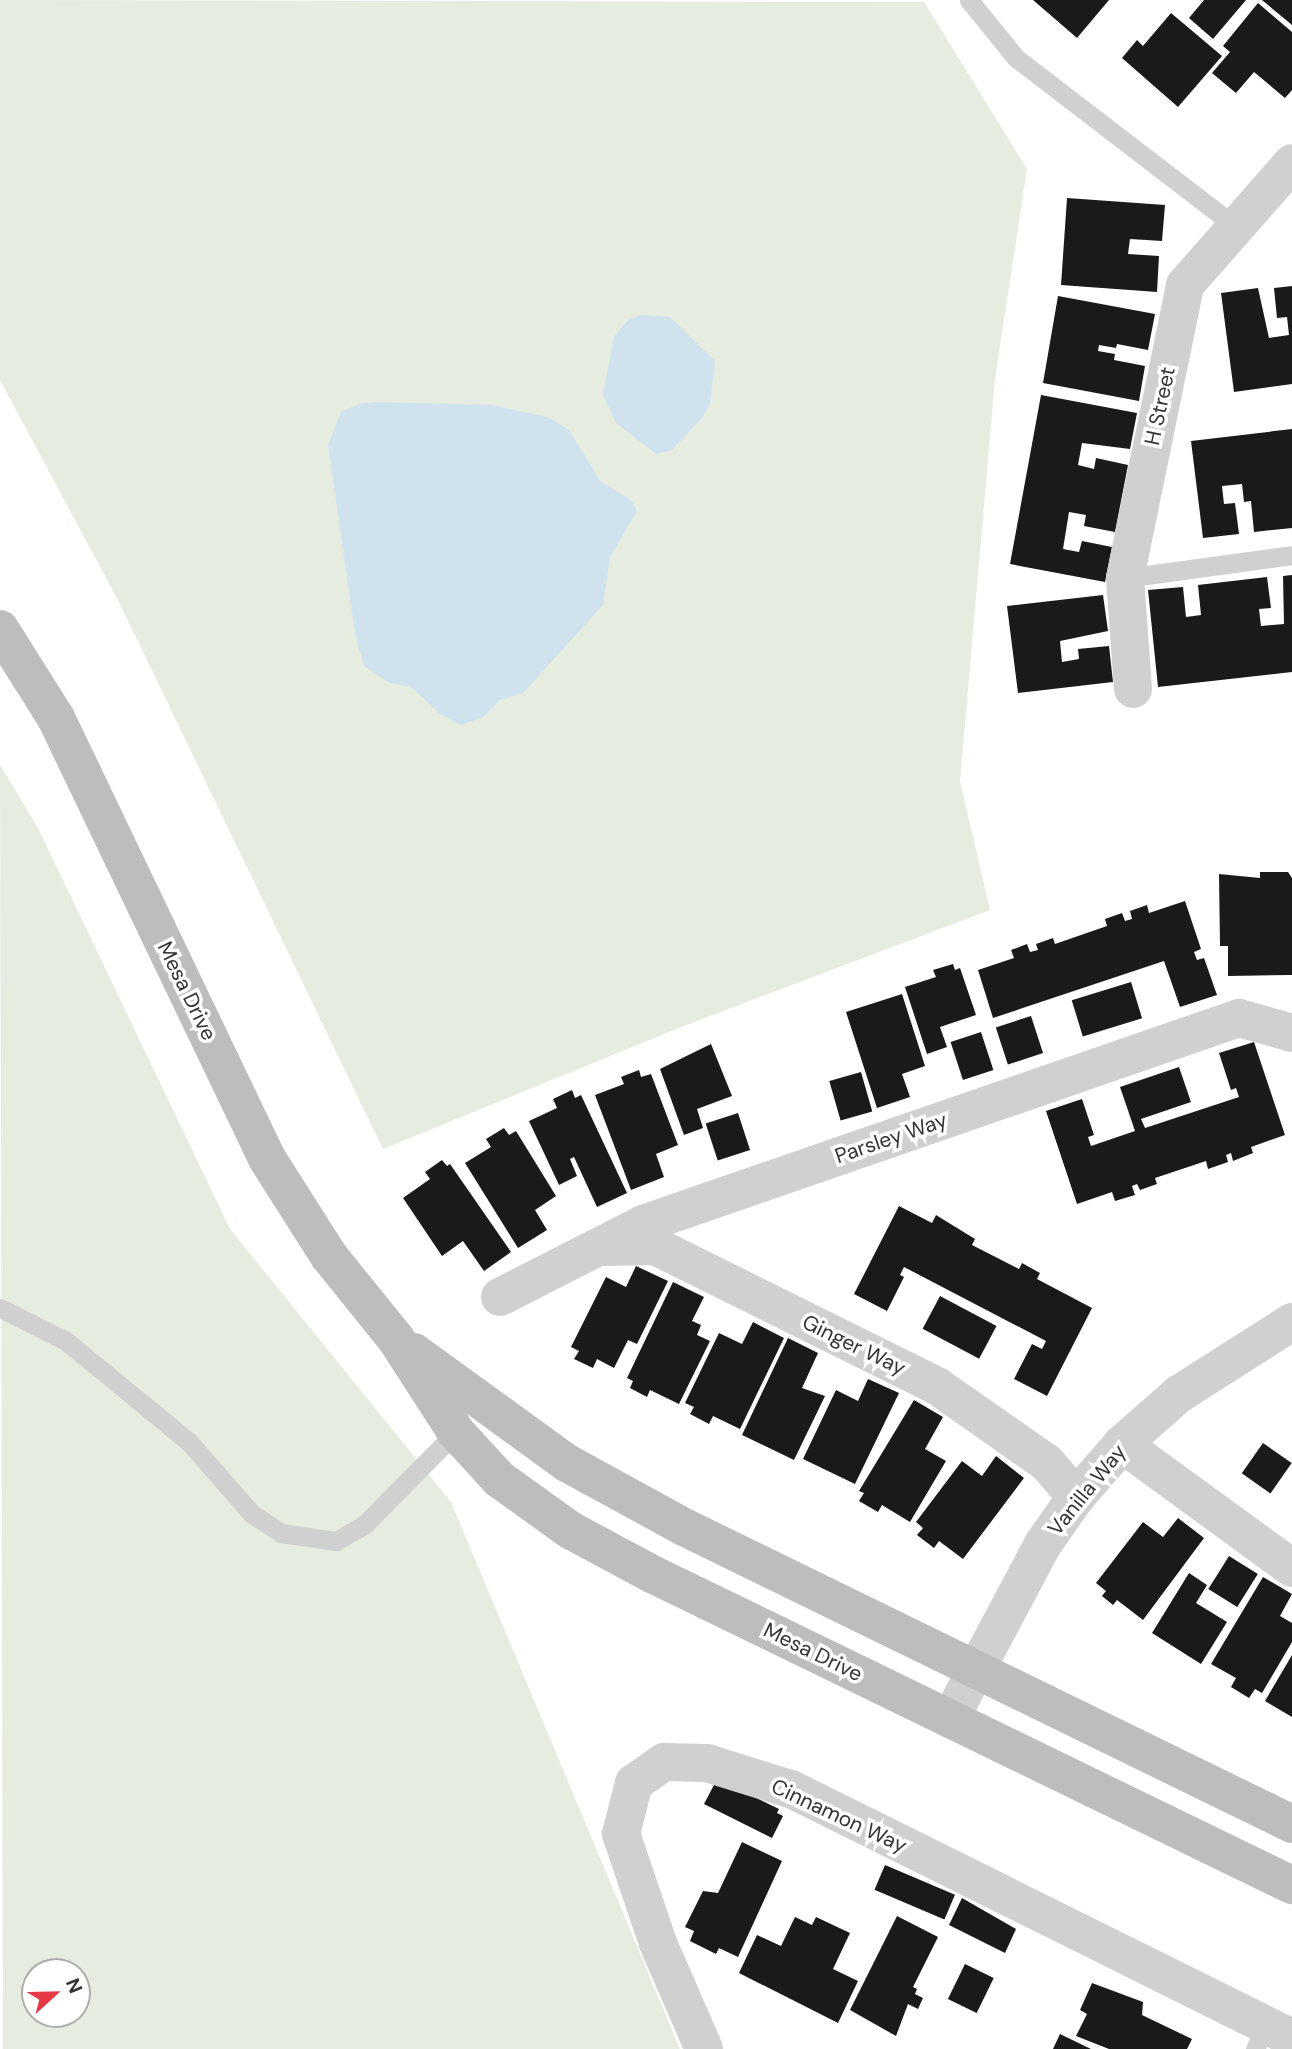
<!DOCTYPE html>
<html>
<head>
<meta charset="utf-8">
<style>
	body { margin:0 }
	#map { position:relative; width:1292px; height:2049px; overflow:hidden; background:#fff; font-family:"DM Sans",sans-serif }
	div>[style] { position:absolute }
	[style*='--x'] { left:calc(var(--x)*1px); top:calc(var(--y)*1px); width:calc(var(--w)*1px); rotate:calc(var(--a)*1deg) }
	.green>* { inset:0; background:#e6ecdf }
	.water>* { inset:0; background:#cfe2ee }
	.building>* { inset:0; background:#1a1a1a; transform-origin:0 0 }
	.lane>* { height:19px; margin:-9.5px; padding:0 9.5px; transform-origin:9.5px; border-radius:9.5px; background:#d0d0d0 }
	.street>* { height:38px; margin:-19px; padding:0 19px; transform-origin:19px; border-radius:19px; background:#d0d0d0 }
	.secondary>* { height:38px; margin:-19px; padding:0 19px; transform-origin:19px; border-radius:19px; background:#bdbdbd }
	span { translate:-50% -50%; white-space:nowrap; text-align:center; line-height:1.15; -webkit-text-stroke:7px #fff; paint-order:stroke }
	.street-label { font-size:21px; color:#333 }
	.north { position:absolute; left:21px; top:1958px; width:70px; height:70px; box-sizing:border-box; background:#fff; border:2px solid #adadad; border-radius:50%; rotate:68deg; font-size:19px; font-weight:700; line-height:28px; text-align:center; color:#333 }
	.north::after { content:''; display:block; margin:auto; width:24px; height:32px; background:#e63946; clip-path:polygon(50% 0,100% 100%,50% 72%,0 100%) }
</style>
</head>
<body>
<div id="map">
	<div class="green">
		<i style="clip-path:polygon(0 0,924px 2px,1027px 169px,995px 379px,960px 781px,990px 910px,681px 1027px,383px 1149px,119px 602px,0 380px)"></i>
		<i style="clip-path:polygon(evenodd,0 765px,38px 828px,230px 1229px,451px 1502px,680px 2049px,3px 2049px,0 765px,35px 1972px,77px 1972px,77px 2014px,35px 2014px,35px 1972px)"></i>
	</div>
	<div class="water">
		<i style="clip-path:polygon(640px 315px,670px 317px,715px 361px,710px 404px,702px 418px,672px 450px,656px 454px,616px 423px,603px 395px,614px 337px,627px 321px)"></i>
		<i style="clip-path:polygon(381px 402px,492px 405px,550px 418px,569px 430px,601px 482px,631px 500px,637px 511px,610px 557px,603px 605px,523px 693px,500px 700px,483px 717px,460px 725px,439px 713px,411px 687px,390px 683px,364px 666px,355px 633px,328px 445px,341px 412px,359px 404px)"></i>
	</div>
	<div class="building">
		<i style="clip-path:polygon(1033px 0,1109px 0,1077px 38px)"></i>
		<i style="clip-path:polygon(1204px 0,1246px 0,1213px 39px,1189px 18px)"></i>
		<i style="clip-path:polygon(1262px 0,1292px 0,1292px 25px)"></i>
		<i style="clip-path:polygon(1258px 3px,1292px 32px,1292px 90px,1285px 98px,1254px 72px,1236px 93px,1212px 73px,1230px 52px,1223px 46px)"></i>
		<i style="clip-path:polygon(1171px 13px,1222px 56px,1178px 107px,1122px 58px,1137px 40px,1143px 46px)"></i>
		<i style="clip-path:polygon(1067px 198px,1165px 205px,1162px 241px,1130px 239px,1128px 254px,1159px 256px,1157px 292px,1061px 285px)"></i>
		<i style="clip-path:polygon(1292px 286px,1292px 384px,1234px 392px,1221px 293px,1258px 288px,1269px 338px,1289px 335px,1287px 317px,1277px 318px,1274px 288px)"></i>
		<i style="clip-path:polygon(1058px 296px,1155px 314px,1148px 350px,1117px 344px,1116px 348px,1099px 345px,1098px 351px,1115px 354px,1114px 360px,1145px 366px,1139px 401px,1043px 383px)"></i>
		<i style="clip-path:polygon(1041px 395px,1137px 413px,1130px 449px,1082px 443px,1078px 465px,1094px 469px,1096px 458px,1128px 465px,1115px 532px,1084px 526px,1086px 515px,1069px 512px,1063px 549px,1079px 552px,1082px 541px,1112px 547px,1105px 582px,1010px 564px)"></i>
		<i style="clip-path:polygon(1292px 429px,1292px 528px,1254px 532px,1251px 501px,1244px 502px,1242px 484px,1222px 486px,1224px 504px,1235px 503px,1239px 534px,1203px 538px,1191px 441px)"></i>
		<i style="clip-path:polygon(1292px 575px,1292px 672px,1158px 687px,1148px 590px,1183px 587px,1186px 617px,1201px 615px,1198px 585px,1267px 577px,1271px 608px,1259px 609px,1261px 626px,1284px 624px,1283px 576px)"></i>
		<i style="clip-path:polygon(1103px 595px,1108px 631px,1060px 641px,1062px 662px,1079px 659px,1078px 649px,1109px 646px,1113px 682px,1018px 693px,1007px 606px)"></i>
		<i style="clip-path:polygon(1260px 872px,1288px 872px,1292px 878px,1292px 975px,1228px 976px,1228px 946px,1220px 946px,1219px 874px,1260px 878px)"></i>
		<i style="clip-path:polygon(1185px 901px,1201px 949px,1194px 952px,1197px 960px,1204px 958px,1217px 995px,1180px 1007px,1164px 961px,993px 1018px,978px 970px,1014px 958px,1011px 950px,1027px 944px,1030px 952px,1038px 950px,1036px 944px,1053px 938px,1055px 944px,1107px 926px,1105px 919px,1122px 913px,1125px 921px,1132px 919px,1130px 911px,1147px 905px,1149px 913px)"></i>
		<i style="clip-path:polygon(953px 964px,955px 970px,960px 968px,976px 1015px,940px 1027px,947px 1047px,927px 1054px,905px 987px,936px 977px,933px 970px)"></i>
		<i style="left:1131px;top:982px;width:38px;height:62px;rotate:73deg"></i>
		<i style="clip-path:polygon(902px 994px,925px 1066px,902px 1074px,910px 1097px,877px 1108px,846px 1012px)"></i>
		<i style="left:1031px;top:1016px;width:39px;height:37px;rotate:72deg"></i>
		<i style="left:981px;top:1032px;width:40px;height:32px;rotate:72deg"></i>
		<i style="clip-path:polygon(1254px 1042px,1285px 1135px,1251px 1147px,1253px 1153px,1233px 1161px,1231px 1153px,1226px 1155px,1228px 1162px,1208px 1169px,1206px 1161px,1155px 1178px,1157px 1184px,1140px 1190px,1137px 1184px,1132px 1186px,1135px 1195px,1115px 1201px,1112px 1192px,1077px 1204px,1046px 1111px,1082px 1099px,1094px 1135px,1088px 1137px,1091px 1146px,1135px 1131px,1120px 1087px,1179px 1067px,1191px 1102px,1141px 1119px,1145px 1128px,1239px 1097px,1236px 1088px,1231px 1090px,1219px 1053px)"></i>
		<i style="clip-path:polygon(711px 1044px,732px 1096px,697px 1109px,703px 1128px,684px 1135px,660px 1069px)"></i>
		<i style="clip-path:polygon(639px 1070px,641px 1077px,651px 1074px,678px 1145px,656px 1154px,664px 1177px,631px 1190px,595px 1095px,624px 1084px,621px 1077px)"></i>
		<i style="left:861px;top:1072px;width:41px;height:33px;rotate:74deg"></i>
		<i style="clip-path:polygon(572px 1090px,575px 1098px,581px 1095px,627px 1193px,597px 1207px,574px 1157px,570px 1159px,577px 1176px,559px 1185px,529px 1121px,557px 1108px,553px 1099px)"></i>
		<i style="left:738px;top:1113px;width:39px;height:34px;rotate:72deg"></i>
		<i style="clip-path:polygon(504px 1128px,509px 1135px,516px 1131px,556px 1196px,535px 1210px,547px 1230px,518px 1248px,465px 1163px,491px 1147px,486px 1139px)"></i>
		<i style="clip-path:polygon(442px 1160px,447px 1166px,450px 1164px,511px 1252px,484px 1271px,463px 1241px,442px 1256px,403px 1198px,430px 1179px,425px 1172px)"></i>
		<i style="clip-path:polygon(899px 1206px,932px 1223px,936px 1215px,975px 1239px,972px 1245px,1019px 1269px,1022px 1263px,1040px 1273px,1037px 1279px,1092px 1308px,1047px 1396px,1014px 1379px,1032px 1344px,1042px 1349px,1046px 1341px,904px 1267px,900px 1275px,904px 1277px,887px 1311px,854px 1294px)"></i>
		<i style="clip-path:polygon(636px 1266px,668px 1281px,637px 1344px,628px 1340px,614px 1368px,597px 1359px,593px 1368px,574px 1359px,579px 1351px,571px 1347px,606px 1277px,626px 1287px)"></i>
		<i style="clip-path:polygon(673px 1282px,704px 1297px,692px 1321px,701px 1325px,697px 1335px,710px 1341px,679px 1404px,650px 1390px,647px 1397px,630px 1388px,633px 1381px,627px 1378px)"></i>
		<i style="left:940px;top:1296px;width:64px;height:37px;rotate:28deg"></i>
		<i style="clip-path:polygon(753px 1322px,784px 1338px,740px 1429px,713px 1416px,709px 1424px,690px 1414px,694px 1407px,685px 1403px,719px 1333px,742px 1344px)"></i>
		<i style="clip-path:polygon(788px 1338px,818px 1353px,802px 1388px,825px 1396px,794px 1460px,742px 1435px)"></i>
		<i style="clip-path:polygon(868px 1379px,899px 1393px,855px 1484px,803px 1459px,836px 1390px,858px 1401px)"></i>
		<i style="clip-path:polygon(914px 1400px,943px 1417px,925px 1449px,946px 1461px,910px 1522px,882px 1505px,878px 1512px,859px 1501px,864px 1493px,859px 1491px)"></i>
		<i style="left:1263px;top:1443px;width:35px;height:37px;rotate:35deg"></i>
		<i style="clip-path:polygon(996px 1456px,1024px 1478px,963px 1559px,939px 1541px,934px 1548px,917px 1535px,923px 1528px,916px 1522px,962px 1461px,982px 1476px)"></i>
		<i style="clip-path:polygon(1178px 1518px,1204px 1538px,1143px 1620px,1117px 1600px,1113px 1605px,1102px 1596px,1106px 1591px,1096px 1583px,1143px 1522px,1163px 1537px)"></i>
		<i style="left:1229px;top:1556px;width:34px;height:39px;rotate:32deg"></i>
		<i style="clip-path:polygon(1189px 1573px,1207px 1585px,1196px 1603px,1227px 1622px,1201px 1664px,1152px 1633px)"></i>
		<i style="clip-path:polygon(1263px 1577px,1292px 1594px,1280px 1616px,1292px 1623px,1292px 1642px,1262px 1693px,1255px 1689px,1249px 1698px,1231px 1687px,1236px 1678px,1211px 1664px)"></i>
		<i style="clip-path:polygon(1292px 1655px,1292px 1717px,1265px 1701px)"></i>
		<i style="clip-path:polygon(724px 1782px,779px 1809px,777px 1813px,783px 1816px,772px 1838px,704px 1804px,715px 1783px)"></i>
		<i style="clip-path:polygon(742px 1842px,782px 1861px,738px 1957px,719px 1948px,716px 1954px,690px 1941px,694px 1931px,685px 1927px,703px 1891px,718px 1893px)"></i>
		<i style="left:885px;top:1865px;width:76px;height:27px;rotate:23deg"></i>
		<i style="clip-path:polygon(962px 1898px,1016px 1929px,1005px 1953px,949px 1925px)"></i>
		<i style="clip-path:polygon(897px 1916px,938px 1937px,913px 1987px,917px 1989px,915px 1994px,923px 1998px,918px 2009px,908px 2004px,896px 2036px,850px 2010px)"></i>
		<i style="clip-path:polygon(795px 1917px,812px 1925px,816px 1917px,850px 1933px,833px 1969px,858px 1981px,838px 2023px,739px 1973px,757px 1935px,781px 1946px)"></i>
		<i style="left:965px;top:1964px;width:32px;height:39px;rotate:26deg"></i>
		<i style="clip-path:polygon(1092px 1983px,1143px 2002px,1142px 2015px,1192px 2039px,1187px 2049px,1109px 2049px,1076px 2036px,1087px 2014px,1080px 2010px)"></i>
		<i style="clip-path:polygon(1060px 2034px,1091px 2049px,1053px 2049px)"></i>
	</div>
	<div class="lane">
		<i style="--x:969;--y:0;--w:75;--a:51"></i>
		<i style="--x:1016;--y:58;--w:276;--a:37.5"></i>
		<i style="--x:1125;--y:578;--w:169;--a:-7.8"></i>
		<i style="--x:0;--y:1308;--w:74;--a:26.6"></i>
		<i style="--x:66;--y:1341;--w:161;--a:39.4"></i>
		<i style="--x:190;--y:1443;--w:94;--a:48.9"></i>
		<i style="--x:252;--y:1514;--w:35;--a:33"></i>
		<i style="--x:281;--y:1533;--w:56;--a:8.3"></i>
		<i style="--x:336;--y:1541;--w:32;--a:-30"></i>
		<i style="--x:364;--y:1525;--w:131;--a:-45.3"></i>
		<i style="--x:1255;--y:2049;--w:26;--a:-65"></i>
	</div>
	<div class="street">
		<i style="--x:1133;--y:689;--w:111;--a:-94.1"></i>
		<i style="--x:1125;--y:578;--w:299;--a:-78.4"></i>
		<i style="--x:1185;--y:285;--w:162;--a:-48.7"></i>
		<i style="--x:605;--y:1247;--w:50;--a:-1.1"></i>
		<i style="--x:655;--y:1246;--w:315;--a:26.4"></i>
		<i style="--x:937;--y:1386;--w:134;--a:35"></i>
		<i style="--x:1047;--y:1463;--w:45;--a:49.5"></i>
		<i style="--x:500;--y:1297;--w:161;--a:-27"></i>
		<i style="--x:643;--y:1224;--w:631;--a:-19.07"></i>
		<i style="--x:1239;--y:1018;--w:55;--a:15.8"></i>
		<i style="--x:1122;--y:1444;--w:210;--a:36.1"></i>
		<i style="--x:950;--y:1719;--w:198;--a:-62"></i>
		<i style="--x:1043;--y:1544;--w:57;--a:-54.9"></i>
		<i style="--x:1076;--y:1497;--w:70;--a:-49"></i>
		<i style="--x:1122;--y:1444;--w:76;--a:-41.3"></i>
		<i style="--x:1179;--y:1394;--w:134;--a:-32.5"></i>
		<i style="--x:704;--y:2049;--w:116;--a:-113.5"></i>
		<i style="--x:658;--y:1943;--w:115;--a:-108.7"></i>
		<i style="--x:621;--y:1834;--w:53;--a:-75.7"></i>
		<i style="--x:634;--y:1783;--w:37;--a:-35"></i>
		<i style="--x:664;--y:1762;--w:43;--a:1.3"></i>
		<i style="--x:707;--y:1763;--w:90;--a:17.4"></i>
		<i style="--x:793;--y:1790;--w:557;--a:26.43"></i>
	</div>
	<div class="secondary">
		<i style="--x:0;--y:629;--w:105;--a:57.8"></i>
		<i style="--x:56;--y:718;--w:490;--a:64.4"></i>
		<i style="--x:268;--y:1160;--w:114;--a:57.6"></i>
		<i style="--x:329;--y:1256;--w:107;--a:51.1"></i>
		<i style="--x:396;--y:1339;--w:111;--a:57.2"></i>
		<i style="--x:456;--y:1432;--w:64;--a:47.5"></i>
		<i style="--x:499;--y:1479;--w:87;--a:35.7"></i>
		<i style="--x:570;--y:1530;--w:93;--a:28.2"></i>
		<i style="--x:652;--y:1574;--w:712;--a:25.92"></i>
		<i style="--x:414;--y:1352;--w:189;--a:36"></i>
		<i style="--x:567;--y:1463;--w:133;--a:28.7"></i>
		<i style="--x:684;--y:1527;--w:677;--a:26.03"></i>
	</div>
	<div class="street-label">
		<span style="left:1160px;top:406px;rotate:-78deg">H Street</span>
		<span style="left:187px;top:991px;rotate:64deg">Mesa Drive</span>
		<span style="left:891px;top:1138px;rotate:-19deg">Parsley Way</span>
		<span style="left:854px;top:1345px;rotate:26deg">Ginger Way</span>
		<span style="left:1087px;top:1490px;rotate:-51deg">Vanilla Way</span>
		<span style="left:813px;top:1652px;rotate:26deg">Mesa Drive</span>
		<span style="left:839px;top:1816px;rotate:25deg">Cinnamon Way</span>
	</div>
	<div class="north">N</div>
</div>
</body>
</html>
